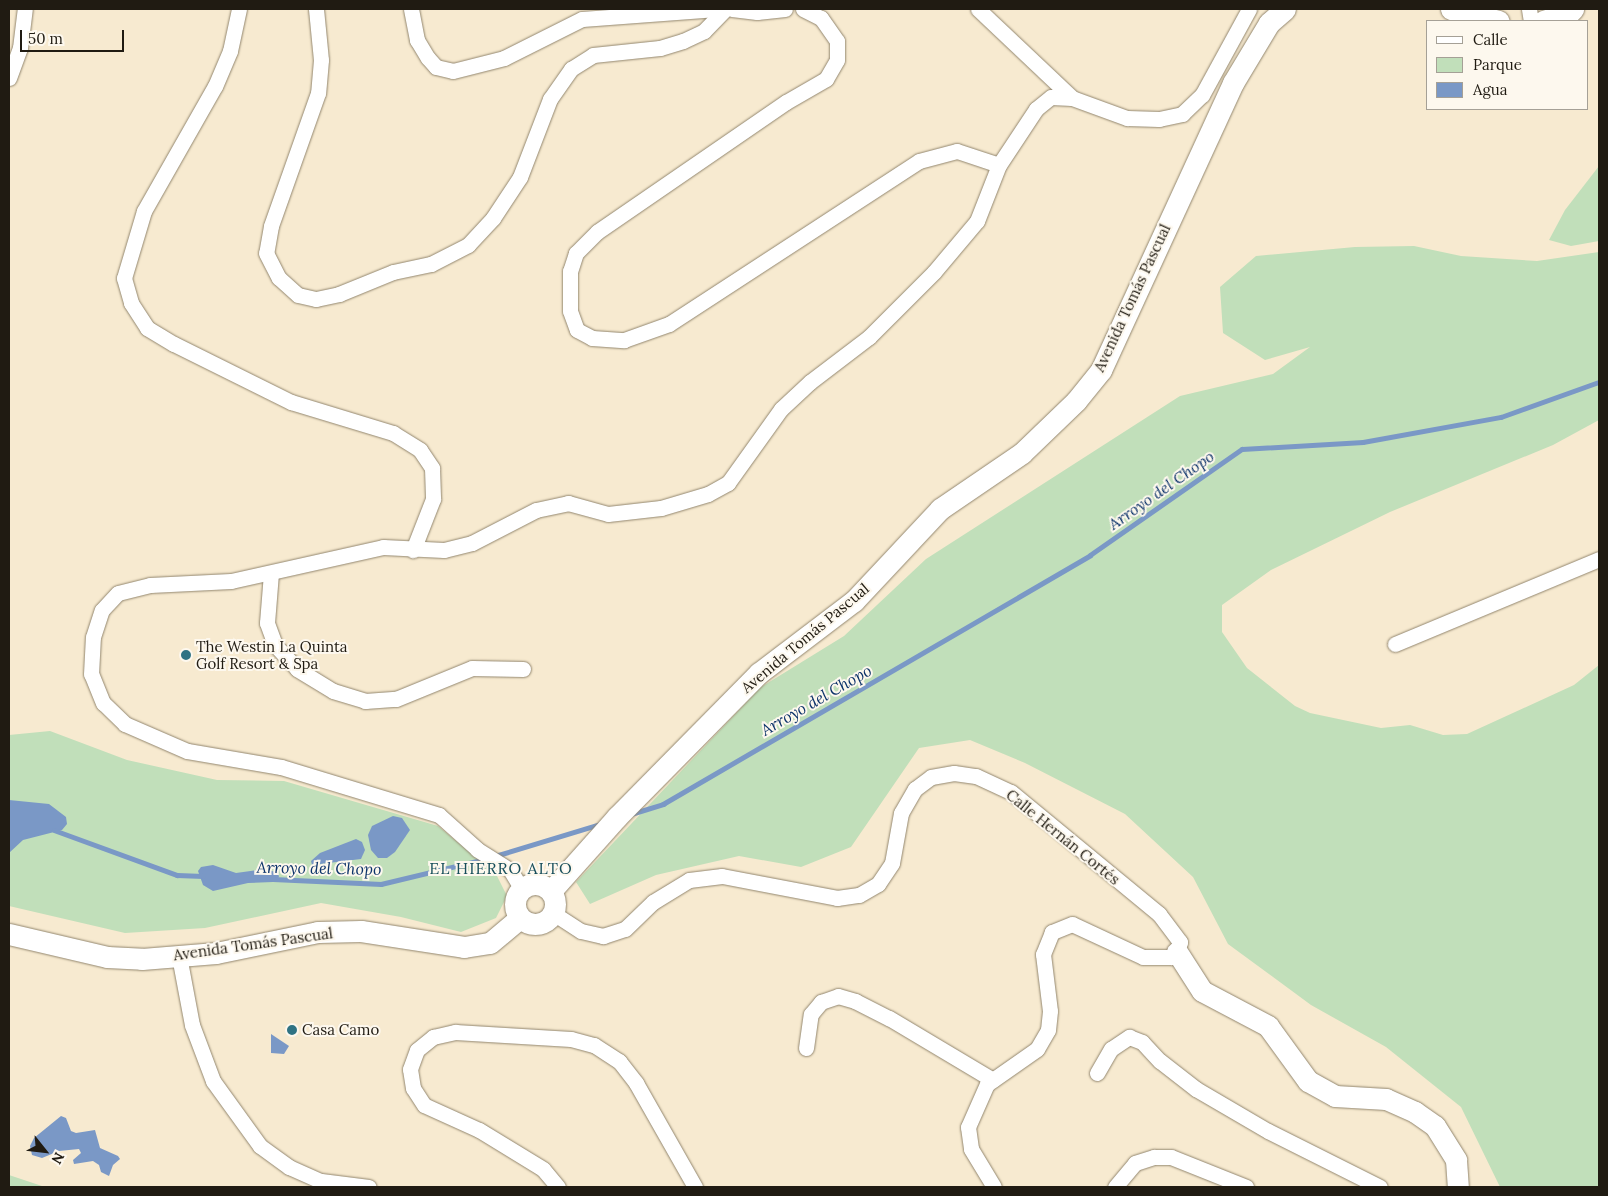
<!DOCTYPE html>
<html>
<head>
<meta charset="utf-8">
<style>
	body { margin:0 }
	#map { position:relative; width:1608px; height:1196px; overflow:hidden; background:#f7ead0; font-family:Lora,serif }
	div>[style] { position:absolute }
	[style*='--x'] { left:calc(var(--x)*1px); top:calc(var(--y)*1px); width:calc(var(--w)*1px); rotate:calc(var(--a)*1deg) }
	.green>* { inset:0; background:#c1dfba }
	.water>* { inset:0; background:#7a98c6 }
	.stream>* { height:4.5px; margin:-2.25px; padding:0 2.25px; transform-origin:2.25px; border-radius:2.25px; background:#7a98c6 }
	.roads { filter:drop-shadow(0 0 1px #92866e) drop-shadow(0 0 1px #92866e) }
	.street>* { height:15px; margin:-7.5px; padding:0 7.5px; transform-origin:7.5px; border-radius:7.5px; background:#fff }
	.secondary>* { height:21px; margin:-10.5px; padding:0 10.5px; transform-origin:10.5px; border-radius:10.5px; background:#fff }
	.secondary>.ring { margin:-10.5px; padding:0; box-sizing:content-box; background:none; border:21px solid #fff; border-radius:50% }
	.dots>* { width:14px; height:14px; translate:-50% -50%; box-sizing:border-box; border:2px solid #fdf8ee; border-radius:50% }
	span { translate:-50% -50%; white-space:nowrap; text-align:center; line-height:1.15; -webkit-text-stroke:4px #fdf8ee; paint-order:stroke }
	.street-label { font-size:15px; color:#201b12 }
	.poi-label { font-size:15px; color:#201b12 }
	.left { translate:0 -50%; text-align:left }
	.water-label { font-size:16px; color:#0b3269; font-style:italic }
	.neighbourhood-label { font-size:16px; color:#174e5b; letter-spacing:1px }
	.frame { position:absolute; inset:0; border:10px solid #201b12; pointer-events:none }
	.legend { position:absolute; left:1426px; top:20px; width:162px; height:90px; box-sizing:border-box; background:#fdf8ee; border:1px solid #a5a096; margin:0; padding:6px 9px; list-style:none; font-size:15px; color:#201b12 }
	.legend li { display:flex; align-items:center; gap:10px; height:25px }
	.legend b { width:25px; border:1px solid #a5a096 }
	.north { position:absolute; left:20px; top:1126px; width:50px; height:50px; -webkit-text-stroke:4px #fdf8ee; paint-order:stroke; rotate:119deg; font-size:14px; font-weight:700; line-height:20px; text-align:center; color:#201b12 }
	.north::after { content:''; display:block; margin:auto; width:18px; height:22px; background:#201b12; clip-path:polygon(50% 0,100% 100%,50% 72%,0 100%) }
	.scale { position:absolute; left:20px; top:30px; width:104px; height:22px; box-sizing:border-box; border:2px solid #201b12; border-top:0; padding-left:6px; font-size:15px; line-height:18px; white-space:nowrap; color:#201b12; -webkit-text-stroke:4px #fdf8ee; paint-order:stroke }
</style>
</head>
<body>
<div id="map">
	<div class="green">
		<i style="clip-path:polygon(1599px 166px,1599px 241px,1571px 246px,1549px 240px,1565px 210px)"></i>
		<i style="clip-path:polygon(1414px 246px,1461px 256px,1537px 261px,1599px 252px,1599px 420px,1553px 445px,1390px 512px,1271px 570px,1222px 605px,1222px 632px,1247px 668px,1295px 706px,1310px 713px,1381px 728px,1410px 725px,1443px 735px,1467px 734px,1574px 685px,1599px 665px,1599px 1187px,1500px 1187px,1461px 1107px,1386px 1047px,1311px 1005px,1228px 944px,1193px 877px,1125px 814px,1025px 763px,970px 740px,919px 748px,851px 847px,801px 867px,739px 856px,656px 875px,590px 904px,576px 882px,761px 687px,844px 636px,926px 559px,1180px 396px,1273px 374px,1310px 347px,1265px 360px,1223px 333px,1220px 287px,1256px 256px,1355px 247px)"></i>
		<i style="clip-path:polygon(50px 731px,127px 760px,217px 780px,284px 781px,438px 826px,496px 874px,507px 896px,496px 918px,461px 932px,401px 917px,321px 903px,205px 928px,125px 933px,9px 906px,9px 735px)"></i>
		<i style="clip-path:polygon(9px 1175px,45px 1187px,48px 1187px,9px 1187px)"></i>
	</div>
	<div class="water">
		<i style="clip-path:polygon(9px 800px,49px 804px,66px 817px,67px 824px,62px 830px,23px 840px,9px 853px)"></i>
		<i style="clip-path:polygon(393px 816px,402px 818px,410px 830px,395px 852px,387px 858px,378px 858px,371px 850px,368px 835px,372px 826px)"></i>
		<i style="clip-path:polygon(356px 839px,362px 842px,365px 850px,361px 859px,312px 865px,311px 861px,320px 853px)"></i>
		<i style="clip-path:polygon(213px 865px,236px 873px,266px 869px,278px 873px,279px 877px,273px 882px,248px 883px,213px 891px,203px 885px,198px 871px,201px 867px)"></i>
		<i style="clip-path:polygon(271px 1034px,289px 1046px,284px 1054px,271px 1053px)"></i>
		<i style="clip-path:polygon(61px 1116px,66px 1118px,71px 1131px,76px 1133px,95px 1130px,100px 1148px,118px 1156px,120px 1159px,113px 1165px,109px 1176px,101px 1172px,99px 1165px,93px 1161px,74px 1164px,73px 1160px,81px 1153px,79px 1149px,59px 1151px,42px 1158px,32px 1155px,30px 1146px,34px 1138px)"></i>
	</div>
	<div class="stream">
		<i style="--x:631;--y:814;--w:34;--a:-17"></i>
		<i style="--x:663;--y:804;--w:494;--a:-30.2"></i>
		<i style="--x:1090;--y:555;--w:185;--a:-34.9"></i>
		<i style="--x:1242;--y:449;--w:121;--a:-3.3"></i>
		<i style="--x:1363;--y:442;--w:140;--a:-10.3"></i>
		<i style="--x:1501;--y:417;--w:104;--a:-19.7"></i>
		<i style="--x:54;--y:830;--w:131;--a:20.1"></i>
		<i style="--x:177;--y:875;--w:26;--a:2"></i>
		<i style="--x:495;--y:856;--w:110;--a:-16.9"></i>
		<i style="--x:273;--y:879;--w:108;--a:2.7"></i>
		<i style="--x:381;--y:884;--w:107;--a:-13.5"></i>
	</div>
	<div class="roads">
		<div class="street">
			<i style="--x:239;--y:9;--w:43;--a:102.1"></i>
			<i style="--x:230;--y:51;--w:38;--a:113"></i>
			<i style="--x:215;--y:86;--w:144;--a:119.6"></i>
			<i style="--x:144;--y:211;--w:70;--a:106.6"></i>
			<i style="--x:124;--y:278;--w:26;--a:74"></i>
			<i style="--x:131;--y:303;--w:30;--a:57"></i>
			<i style="--x:147;--y:328;--w:31;--a:31"></i>
			<i style="--x:174;--y:344;--w:131;--a:26.4"></i>
			<i style="--x:291;--y:402;--w:107;--a:16.9"></i>
			<i style="--x:393;--y:433;--w:32;--a:32"></i>
			<i style="--x:420;--y:450;--w:22;--a:56"></i>
			<i style="--x:432;--y:468;--w:31;--a:88"></i>
			<i style="--x:433;--y:499;--w:55;--a:111.4"></i>
			<i style="--x:316;--y:9;--w:51;--a:84.4"></i>
			<i style="--x:321;--y:60;--w:33;--a:95"></i>
			<i style="--x:318;--y:93;--w:141;--a:109.5"></i>
			<i style="--x:271;--y:226;--w:27;--a:100"></i>
			<i style="--x:266;--y:253;--w:28;--a:63"></i>
			<i style="--x:279;--y:278;--w:25;--a:42"></i>
			<i style="--x:298;--y:295;--w:18;--a:13"></i>
			<i style="--x:316;--y:299;--w:24;--a:-12"></i>
			<i style="--x:339;--y:294;--w:58;--a:-22.2"></i>
			<i style="--x:393;--y:272;--w:39;--a:-12"></i>
			<i style="--x:431;--y:264;--w:42;--a:-27.2"></i>
			<i style="--x:468;--y:245;--w:37;--a:-47"></i>
			<i style="--x:493;--y:218;--w:49;--a:-56.6"></i>
			<i style="--x:520;--y:177;--w:84;--a:-69"></i>
			<i style="--x:550;--y:99;--w:37;--a:-55"></i>
			<i style="--x:571;--y:69;--w:26;--a:-32"></i>
			<i style="--x:593;--y:55;--w:67;--a:-6"></i>
			<i style="--x:660;--y:48;--w:24;--a:-17"></i>
			<i style="--x:683;--y:41;--w:23;--a:-25"></i>
			<i style="--x:704;--y:31;--w:30;--a:-46"></i>
			<i style="--x:411;--y:9;--w:32;--a:79"></i>
			<i style="--x:417;--y:40;--w:21;--a:59"></i>
			<i style="--x:428;--y:58;--w:12;--a:48"></i>
			<i style="--x:436;--y:67;--w:17;--a:13"></i>
			<i style="--x:453;--y:71;--w:53;--a:-14.3"></i>
			<i style="--x:504;--y:58;--w:87;--a:-26.6"></i>
			<i style="--x:582;--y:19;--w:135;--a:-4.2"></i>
			<i style="--x:732;--y:9;--w:25;--a:7"></i>
			<i style="--x:757;--y:12;--w:28;--a:-6"></i>
			<i style="--x:803;--y:9;--w:20;--a:27"></i>
			<i style="--x:821;--y:18;--w:28;--a:55"></i>
			<i style="--x:837;--y:41;--w:19;--a:90"></i>
			<i style="--x:837;--y:60;--w:22;--a:120"></i>
			<i style="--x:826;--y:79;--w:46;--a:150.1"></i>
			<i style="--x:786;--y:102;--w:229;--a:145.5"></i>
			<i style="--x:597;--y:232;--w:30;--a:135"></i>
			<i style="--x:576;--y:253;--w:19;--a:108"></i>
			<i style="--x:570;--y:271;--w:40;--a:90"></i>
			<i style="--x:570;--y:311;--w:20;--a:70"></i>
			<i style="--x:577;--y:330;--w:17;--a:28"></i>
			<i style="--x:592;--y:338;--w:32;--a:4"></i>
			<i style="--x:624;--y:340;--w:48;--a:-19.6"></i>
			<i style="--x:669;--y:324;--w:298;--a:-33.1"></i>
			<i style="--x:919;--y:161;--w:39;--a:-15"></i>
			<i style="--x:957;--y:151;--w:44;--a:18.4"></i>
			<i style="--x:978;--y:9;--w:129;--a:43.4"></i>
			<i style="--x:1529;--y:9;--w:12;--a:81"></i>
			<i style="--x:9;--y:78;--w:32;--a:-70"></i>
			<i style="--x:20;--y:48;--w:39;--a:-83"></i>
			<i style="--x:271;--y:573;--w:50;--a:94.6"></i>
			<i style="--x:267;--y:623;--w:23;--a:70"></i>
			<i style="--x:275;--y:645;--w:33;--a:47"></i>
			<i style="--x:297;--y:669;--w:42;--a:31.4"></i>
			<i style="--x:333;--y:691;--w:34;--a:17"></i>
			<i style="--x:365;--y:701;--w:31;--a:-4"></i>
			<i style="--x:396;--y:699;--w:82;--a:-22.2"></i>
			<i style="--x:472;--y:668;--w:51;--a:1.1"></i>
			<i style="--x:1395;--y:644;--w:221;--a:-22.6"></i>
			<i style="--x:521;--y:888;--w:21;--a:-121"></i>
			<i style="--x:510;--y:870;--w:39;--a:-148"></i>
			<i style="--x:477;--y:849;--w:51;--a:-138.2"></i>
			<i style="--x:439;--y:815;--w:165;--a:-163.1"></i>
			<i style="--x:281;--y:767;--w:95;--a:-170.3"></i>
			<i style="--x:187;--y:751;--w:68;--a:-156.5"></i>
			<i style="--x:125;--y:724;--w:30;--a:-136"></i>
			<i style="--x:103;--y:703;--w:31;--a:-112"></i>
			<i style="--x:91;--y:674;--w:37;--a:-87"></i>
			<i style="--x:93;--y:637;--w:28;--a:-72"></i>
			<i style="--x:102;--y:610;--w:23;--a:-47"></i>
			<i style="--x:118;--y:593;--w:33;--a:-14"></i>
			<i style="--x:150;--y:585;--w:81;--a:-2.8"></i>
			<i style="--x:231;--y:581;--w:156;--a:-12.6"></i>
			<i style="--x:383;--y:547;--w:61;--a:2.8"></i>
			<i style="--x:444;--y:550;--w:29;--a:-14"></i>
			<i style="--x:472;--y:543;--w:72;--a:-27.3"></i>
			<i style="--x:536;--y:510;--w:33;--a:-12"></i>
			<i style="--x:568;--y:503;--w:41;--a:15.4"></i>
			<i style="--x:608;--y:514;--w:53;--a:-6.5"></i>
			<i style="--x:661;--y:508;--w:49;--a:-16.6"></i>
			<i style="--x:708;--y:494;--w:23;--a:-29"></i>
			<i style="--x:728;--y:483;--w:91;--a:-54.4"></i>
			<i style="--x:781;--y:409;--w:40;--a:-43"></i>
			<i style="--x:810;--y:382;--w:74;--a:-37.3"></i>
			<i style="--x:869;--y:337;--w:92;--a:-45"></i>
			<i style="--x:934;--y:272;--w:67;--a:-49.9"></i>
			<i style="--x:977;--y:221;--w:60;--a:-68.6"></i>
			<i style="--x:999;--y:165;--w:67;--a:-56.5"></i>
			<i style="--x:1036;--y:109;--w:19;--a:-39"></i>
			<i style="--x:1051;--y:97;--w:21;--a:3"></i>
			<i style="--x:1072;--y:98;--w:59;--a:20"></i>
			<i style="--x:1127;--y:118;--w:32;--a:2"></i>
			<i style="--x:1159;--y:119;--w:24;--a:-12"></i>
			<i style="--x:1182;--y:114;--w:28;--a:-44"></i>
			<i style="--x:1202;--y:95;--w:98;--a:-61.3"></i>
			<i style="--x:553;--y:913;--w:33;--a:33"></i>
			<i style="--x:581;--y:931;--w:23;--a:13"></i>
			<i style="--x:603;--y:936;--w:23;--a:-18"></i>
			<i style="--x:625;--y:929;--w:39;--a:-44"></i>
			<i style="--x:653;--y:902;--w:42;--a:-31.4"></i>
			<i style="--x:689;--y:880;--w:33;--a:-7"></i>
			<i style="--x:722;--y:876;--w:117;--a:10.8"></i>
			<i style="--x:837;--y:898;--w:22;--a:-8"></i>
			<i style="--x:859;--y:895;--w:22;--a:-30"></i>
			<i style="--x:878;--y:884;--w:25;--a:-56"></i>
			<i style="--x:892;--y:863;--w:51;--a:-79.8"></i>
			<i style="--x:901;--y:813;--w:28;--a:-60"></i>
			<i style="--x:915;--y:789;--w:20;--a:-37"></i>
			<i style="--x:931;--y:777;--w:23;--a:-10"></i>
			<i style="--x:954;--y:773;--w:22;--a:8"></i>
			<i style="--x:976;--y:776;--w:38;--a:25"></i>
			<i style="--x:1011;--y:792;--w:192;--a:39.5"></i>
			<i style="--x:1159;--y:914;--w:35;--a:53"></i>
			<i style="--x:1180;--y:942;--w:10;--a:107"></i>
			<i style="--x:1177;--y:952;--w:8;--a:140"></i>
			<i style="--x:1171;--y:957;--w:28;--a:180"></i>
			<i style="--x:1143;--y:957;--w:78;--a:-155.1"></i>
			<i style="--x:1072;--y:924;--w:22;--a:158"></i>
			<i style="--x:1052;--y:932;--w:24;--a:112"></i>
			<i style="--x:1043;--y:954;--w:57;--a:83"></i>
			<i style="--x:1050;--y:1011;--w:19;--a:96"></i>
			<i style="--x:1048;--y:1030;--w:22;--a:120"></i>
			<i style="--x:1037;--y:1049;--w:61;--a:145"></i>
			<i style="--x:987;--y:1084;--w:47;--a:113.8"></i>
			<i style="--x:968;--y:1127;--w:22;--a:82"></i>
			<i style="--x:971;--y:1149;--w:44;--a:58.8"></i>
			<i style="--x:179;--y:956;--w:70;--a:79.3"></i>
			<i style="--x:192;--y:1025;--w:60;--a:69.4"></i>
			<i style="--x:213;--y:1081;--w:80;--a:54.1"></i>
			<i style="--x:260;--y:1146;--w:36;--a:36"></i>
			<i style="--x:289;--y:1167;--w:35;--a:24"></i>
			<i style="--x:321;--y:1181;--w:48;--a:7.1"></i>
			<i style="--x:806;--y:1048;--w:34;--a:-82"></i>
			<i style="--x:811;--y:1014;--w:16;--a:-50"></i>
			<i style="--x:821;--y:1002;--w:18;--a:-19"></i>
			<i style="--x:838;--y:996;--w:18;--a:16"></i>
			<i style="--x:855;--y:1001;--w:38;--a:27"></i>
			<i style="--x:889;--y:1018;--w:121;--a:30.8"></i>
			<i style="--x:1097;--y:1073;--w:28;--a:-60"></i>
			<i style="--x:1111;--y:1049;--w:22;--a:-34"></i>
			<i style="--x:1129;--y:1037;--w:14;--a:21"></i>
			<i style="--x:1142;--y:1042;--w:26;--a:47"></i>
			<i style="--x:1160;--y:1061;--w:46;--a:37.9"></i>
			<i style="--x:1196;--y:1089;--w:83;--a:30.3"></i>
			<i style="--x:1268;--y:1131;--w:125;--a:26.6"></i>
			<i style="--x:558;--y:1187;--w:23;--a:-130"></i>
			<i style="--x:543;--y:1169;--w:75;--a:-148.6"></i>
			<i style="--x:479;--y:1130;--w:60;--a:-155.6"></i>
			<i style="--x:424;--y:1105;--w:20;--a:-123"></i>
			<i style="--x:413;--y:1088;--w:19;--a:-99"></i>
			<i style="--x:410;--y:1069;--w:20;--a:-70"></i>
			<i style="--x:417;--y:1050;--w:21;--a:-39"></i>
			<i style="--x:433;--y:1037;--w:23;--a:-13"></i>
			<i style="--x:455;--y:1032;--w:116;--a:3.5"></i>
			<i style="--x:571;--y:1039;--w:24;--a:15"></i>
			<i style="--x:594;--y:1045;--w:30;--a:33"></i>
			<i style="--x:619;--y:1061;--w:28;--a:52"></i>
			<i style="--x:636;--y:1083;--w:120;--a:60.4"></i>
			<i style="--x:1115;--y:1187;--w:31;--a:-50"></i>
			<i style="--x:1135;--y:1163;--w:20;--a:-18"></i>
			<i style="--x:1154;--y:1157;--w:17;--a:0"></i>
			<i style="--x:1171;--y:1157;--w:81;--a:21.8"></i>
		</div>
		<div class="secondary">
			<i style="--x:1451;--y:9;--w:49;--a:14"></i>
			<i style="--x:1543;--y:21;--w:27;--a:-17"></i>
			<i style="--x:1569;--y:13;--w:6;--a:-45"></i>
			<i class="ring" style="left:515px;top:884px;width:19px;height:19px"></i>
			<i style="--x:551;--y:891;--w:99;--a:-48.3"></i>
			<i style="--x:617;--y:817;--w:202;--a:-45.4"></i>
			<i style="--x:759;--y:673;--w:119;--a:-37.2"></i>
			<i style="--x:854;--y:601;--w:126;--a:-46.9"></i>
			<i style="--x:940;--y:509;--w:99;--a:-34.3"></i>
			<i style="--x:1022;--y:453;--w:75;--a:-43.9"></i>
			<i style="--x:1076;--y:401;--w:40;--a:-51"></i>
			<i style="--x:1101;--y:370;--w:316;--a:-65.3"></i>
			<i style="--x:1233;--y:83;--w:70;--a:-59"></i>
			<i style="--x:1269;--y:23;--w:21;--a:-41"></i>
			<i style="--x:9;--y:934;--w:101;--a:13.2"></i>
			<i style="--x:107;--y:957;--w:35;--a:3"></i>
			<i style="--x:142;--y:959;--w:74;--a:-4.6"></i>
			<i style="--x:216;--y:953;--w:104;--a:-11.6"></i>
			<i style="--x:318;--y:932;--w:43;--a:-1.3"></i>
			<i style="--x:361;--y:931;--w:104;--a:8.8"></i>
			<i style="--x:464;--y:947;--w:26;--a:-9"></i>
			<i style="--x:490;--y:943;--w:39;--a:-40"></i>
			<i style="--x:1177;--y:952;--w:46;--a:57.3"></i>
			<i style="--x:1202;--y:991;--w:75;--a:27.9"></i>
			<i style="--x:1268;--y:1026;--w:68;--a:54"></i>
			<i style="--x:1308;--y:1081;--w:31;--a:29"></i>
			<i style="--x:1335;--y:1096;--w:51;--a:3.4"></i>
			<i style="--x:1386;--y:1099;--w:32;--a:24"></i>
			<i style="--x:1415;--y:1112;--w:24;--a:35"></i>
			<i style="--x:1435;--y:1126;--w:40;--a:58"></i>
			<i style="--x:1456;--y:1160;--w:27;--a:86"></i>
		</div>
	</div>
	<div class="dots">
		<i style="left:186px;top:655px;background:#2f7383"></i>
		<i style="left:292px;top:1030px;background:#2f7383"></i>
	</div>
	<div class="street-label">
		<span style="left:1132px;top:298px;rotate:-65deg">Avenida Tomás Pascual</span>
		<span style="left:805px;top:638px;rotate:-40deg">Avenida Tomás Pascual</span>
		<span style="left:1063px;top:837px;rotate:39deg">Calle Hernán Cortés</span>
		<span style="left:253px;top:944px;rotate:-8deg">Avenida Tomás Pascual</span>
	</div>
	<div class="poi-label">
		<span class="left" style="left:196px;top:655px">The Westin La Quinta<br>Golf Resort &amp; Spa</span>
		<span class="left" style="left:302px;top:1030px">Casa Camo</span>
	</div>
	<div class="water-label">
		<span style="left:1161px;top:490px;rotate:-35deg">Arroyo del Chopo</span>
		<span style="left:816px;top:700px;rotate:-30deg">Arroyo del Chopo</span>
		<span style="left:319px;top:868px;rotate:1deg">Arroyo del Chopo</span>
	</div>
	<div class="neighbourhood-label">
		<span style="left:501px;top:868px">EL HIERRO ALTO</span>
	</div>
	<div class="frame"></div>
	<ul class="legend">
	<li><b style="height:6px;background:#fff"></b>Calle</li>
	<li><b style="height:14px;background:#c1dfba"></b>Parque</li>
	<li><b style="height:14px;background:#7a98c6"></b>Agua</li>
	</ul>
	<div class="north">N</div>
	<div class="scale">50 m</div>
</div>
</body>
</html>
